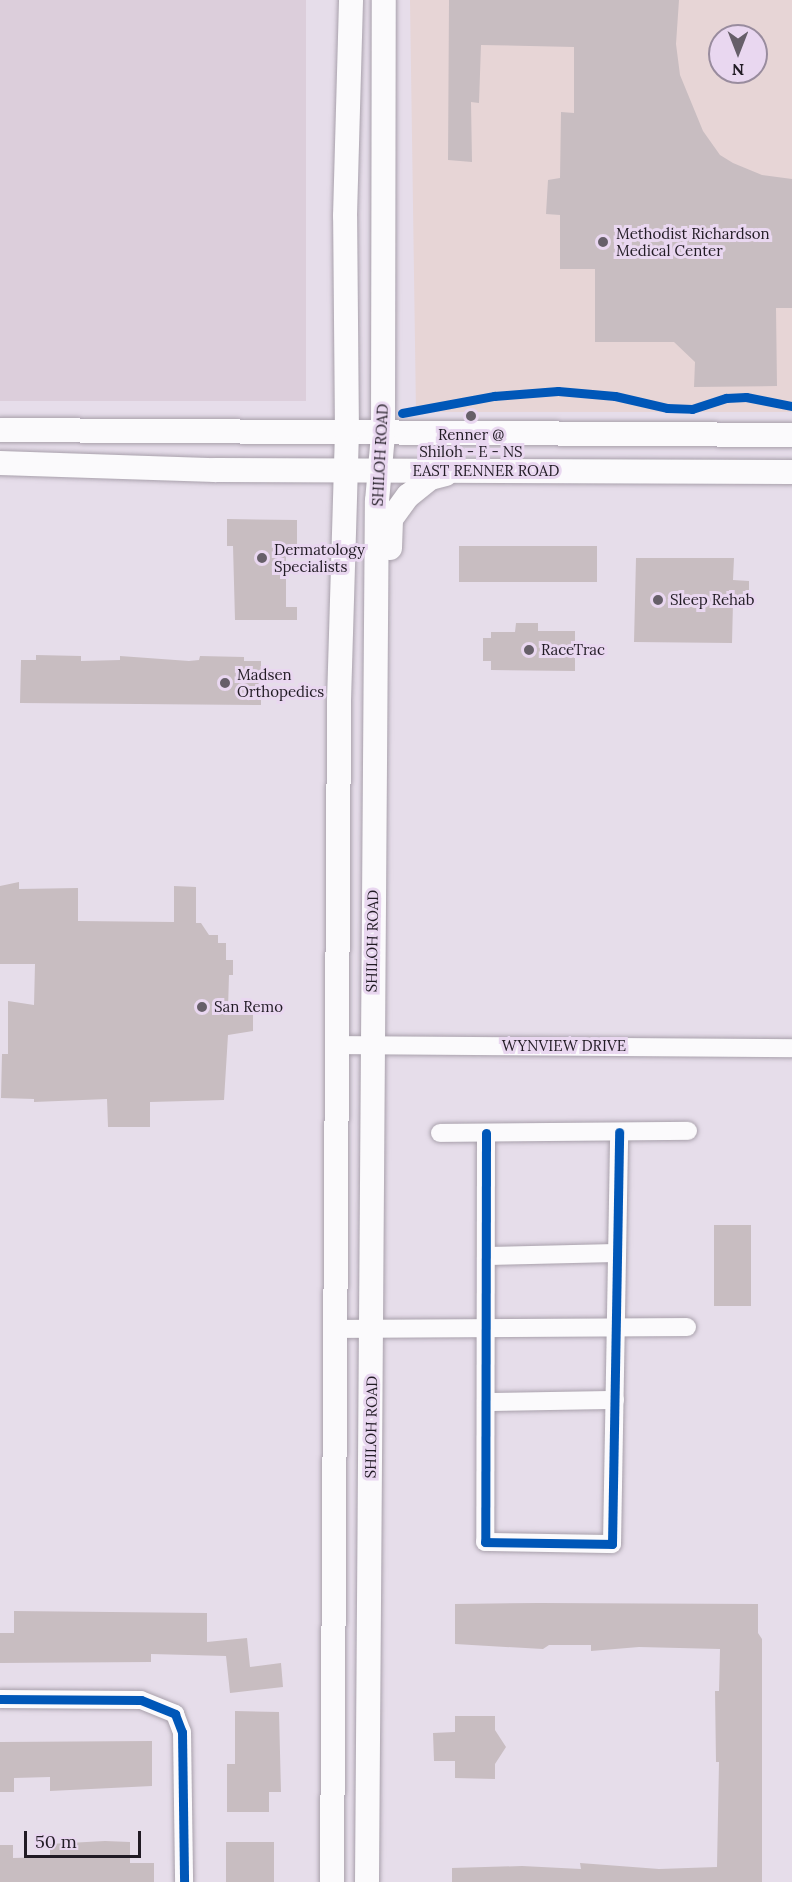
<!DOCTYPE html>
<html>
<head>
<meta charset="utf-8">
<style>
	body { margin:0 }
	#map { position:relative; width:792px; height:1882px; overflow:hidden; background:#e6ddea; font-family:Lora,serif }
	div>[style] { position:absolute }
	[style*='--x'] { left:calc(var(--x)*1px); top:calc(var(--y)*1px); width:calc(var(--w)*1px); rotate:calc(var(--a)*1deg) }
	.industrial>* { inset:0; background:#dccedb; transform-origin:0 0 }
	.medical>* { inset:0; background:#e7d5d6 }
	.building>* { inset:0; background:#c8bdc1; transform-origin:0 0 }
	.roads { filter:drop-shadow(0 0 2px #a8a0ab) drop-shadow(0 0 2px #a8a0ab) }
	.minor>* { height:18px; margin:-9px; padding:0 9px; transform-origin:9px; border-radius:9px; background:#fbfafc }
	.secondary>* { height:24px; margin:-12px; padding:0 12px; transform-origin:12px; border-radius:12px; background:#fbfafc }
	.cycleway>* { height:9px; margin:-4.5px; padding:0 4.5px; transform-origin:4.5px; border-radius:4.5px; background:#0057b8 }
	.dots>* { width:16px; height:16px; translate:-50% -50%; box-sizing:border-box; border:3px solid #e9d7f0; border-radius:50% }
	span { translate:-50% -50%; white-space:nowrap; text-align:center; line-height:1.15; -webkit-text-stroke:6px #e9d7f0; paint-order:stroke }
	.poi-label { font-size:15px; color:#211b24 }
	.left { translate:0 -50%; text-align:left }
	.street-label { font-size:15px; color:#211b24 }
	.north { position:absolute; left:708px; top:24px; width:60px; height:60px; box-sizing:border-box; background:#e9d7f0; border:2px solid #998c9e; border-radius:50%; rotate:180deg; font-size:16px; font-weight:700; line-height:24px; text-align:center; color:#211b24 }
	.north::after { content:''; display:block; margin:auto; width:21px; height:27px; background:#665f69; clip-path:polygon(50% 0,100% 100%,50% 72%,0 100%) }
	.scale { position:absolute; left:24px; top:1831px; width:117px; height:27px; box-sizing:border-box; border:3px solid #211b24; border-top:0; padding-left:8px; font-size:18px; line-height:21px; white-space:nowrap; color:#211b24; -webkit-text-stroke:4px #e9d7f0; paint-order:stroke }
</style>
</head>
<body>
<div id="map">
	<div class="industrial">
		<i style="left:0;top:0;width:306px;height:401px"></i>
	</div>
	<div class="medical">
		<i style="clip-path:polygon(evenodd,410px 0,792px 0,792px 412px,416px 412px,410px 0,720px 36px,756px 36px,756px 72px,720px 72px,720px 36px)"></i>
	</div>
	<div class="building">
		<i style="clip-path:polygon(449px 0,679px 0,676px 44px,680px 75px,703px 131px,720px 155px,733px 163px,762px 175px,792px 179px,792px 308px,776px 308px,777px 386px,694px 387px,695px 362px,674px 342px,595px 342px,595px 269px,560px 269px,560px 215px,546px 214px,548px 180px,560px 178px,561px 112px,574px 113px,574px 47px,481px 45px,479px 103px,471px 102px,472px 162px,448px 160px)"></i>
		<i style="clip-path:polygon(227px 519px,297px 520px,297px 547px,286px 547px,286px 607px,297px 607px,297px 620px,235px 620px,233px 546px,227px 546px)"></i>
		<i style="left:459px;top:546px;width:138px;height:36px"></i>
		<i style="clip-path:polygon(636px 558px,734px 558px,733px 580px,749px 581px,749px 603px,733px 603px,732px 643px,634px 642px)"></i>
		<i style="clip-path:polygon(516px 623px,538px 623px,538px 631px,575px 631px,575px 671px,491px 670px,491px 661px,483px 661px,483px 638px,491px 638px,491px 632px,515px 632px)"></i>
		<i style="clip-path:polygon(36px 655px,81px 656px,81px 661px,120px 660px,120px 656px,189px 661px,199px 660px,200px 656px,244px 657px,244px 661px,261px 661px,261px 705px,20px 703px,21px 660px,36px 660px)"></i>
		<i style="clip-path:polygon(19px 882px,19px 889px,78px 888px,78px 921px,174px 922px,174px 886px,196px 887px,196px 923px,201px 923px,209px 935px,218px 935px,218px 943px,226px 943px,226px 960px,233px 960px,233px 975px,229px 975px,228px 1009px,253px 1009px,253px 1031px,228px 1035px,224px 1100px,150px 1102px,150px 1127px,108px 1127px,107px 1099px,34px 1102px,34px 1099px,1px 1098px,2px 1054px,8px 1054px,8px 1001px,34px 1005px,35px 964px,0 964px,0 886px)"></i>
		<i style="left:714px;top:1225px;width:37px;height:81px"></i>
		<i style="clip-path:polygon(539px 1603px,758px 1604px,758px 1633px,762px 1639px,762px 1882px,452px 1882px,452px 1868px,522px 1866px,581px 1869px,580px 1863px,659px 1869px,717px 1867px,719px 1762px,716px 1762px,715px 1691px,719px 1691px,720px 1649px,639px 1647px,591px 1651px,591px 1645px,549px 1645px,543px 1649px,455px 1644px,455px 1604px)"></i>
		<i style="clip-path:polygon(14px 1611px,207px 1613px,207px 1642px,247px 1638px,250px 1667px,281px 1663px,283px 1687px,230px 1693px,226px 1656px,151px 1654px,151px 1662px,0 1663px,0 1633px,14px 1633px)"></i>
		<i style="clip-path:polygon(235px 1711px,279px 1712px,281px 1792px,269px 1792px,269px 1812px,227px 1812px,227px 1764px,235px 1764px)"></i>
		<i style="clip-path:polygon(455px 1716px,495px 1716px,495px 1730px,506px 1747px,495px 1764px,495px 1779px,455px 1778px,455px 1761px,434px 1761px,433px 1733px,455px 1732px)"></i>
		<i style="clip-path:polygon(152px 1741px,152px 1786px,50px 1791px,50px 1777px,14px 1778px,14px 1792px,0 1792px,0 1742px)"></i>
		<i style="clip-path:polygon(105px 1841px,130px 1842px,130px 1863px,154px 1863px,154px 1882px,0 1882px,0 1845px,13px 1845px,13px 1858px,50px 1857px,50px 1844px)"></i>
		<i style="left:226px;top:1842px;width:48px;height:40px"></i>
	</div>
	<div class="roads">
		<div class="minor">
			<i style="--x:337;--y:1045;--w:455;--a:0.4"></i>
			<i style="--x:440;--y:1133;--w:248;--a:-0.5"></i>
			<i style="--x:486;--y:1133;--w:409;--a:90.1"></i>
			<i style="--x:485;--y:1542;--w:127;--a:0.9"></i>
			<i style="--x:612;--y:1544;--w:412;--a:-89"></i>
			<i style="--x:487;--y:1256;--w:130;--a:-1.3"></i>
			<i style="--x:335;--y:1329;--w:352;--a:-0.3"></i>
			<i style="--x:486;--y:1402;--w:129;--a:-0.9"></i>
			<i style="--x:0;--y:1699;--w:141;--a:0.4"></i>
			<i style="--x:141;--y:1700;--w:37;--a:22"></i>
			<i style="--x:175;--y:1714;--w:19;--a:69"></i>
			<i style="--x:182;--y:1732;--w:150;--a:89.2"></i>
		</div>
		<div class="secondary">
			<i style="--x:0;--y:430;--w:792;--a:0.36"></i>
			<i style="--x:0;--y:463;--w:215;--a:1.9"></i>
			<i style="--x:215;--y:470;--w:577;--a:0.2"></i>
			<i style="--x:390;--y:548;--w:29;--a:-88"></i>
			<i style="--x:391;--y:519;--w:29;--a:-54"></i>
			<i style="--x:408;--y:496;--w:28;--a:-39"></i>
			<i style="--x:430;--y:478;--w:16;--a:-14"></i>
			<i style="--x:332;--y:1882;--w:1181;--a:-89.66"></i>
			<i style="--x:339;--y:701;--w:267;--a:-88.3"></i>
			<i style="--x:347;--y:434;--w:218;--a:-90.5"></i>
			<i style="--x:345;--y:216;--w:216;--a:-88.4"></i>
			<i style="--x:367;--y:1882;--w:1381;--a:-89.59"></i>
			<i style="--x:377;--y:501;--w:66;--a:-84.8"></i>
			<i style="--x:383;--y:435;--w:435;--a:-89.9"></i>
		</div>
	</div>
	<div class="cycleway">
		<i style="--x:402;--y:413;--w:94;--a:-10.5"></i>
		<i style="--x:494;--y:396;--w:64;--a:-4.5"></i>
		<i style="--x:558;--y:391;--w:57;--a:5"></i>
		<i style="--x:615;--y:396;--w:53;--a:13"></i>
		<i style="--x:667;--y:408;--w:25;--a:2"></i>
		<i style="--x:692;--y:409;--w:36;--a:-18"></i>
		<i style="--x:726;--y:398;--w:20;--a:-3"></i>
		<i style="--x:746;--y:397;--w:47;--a:11.1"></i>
		<i style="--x:486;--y:1133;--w:409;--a:90.1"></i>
		<i style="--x:485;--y:1542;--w:127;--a:0.9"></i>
		<i style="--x:612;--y:1544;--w:412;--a:-89"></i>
		<i style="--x:0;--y:1699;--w:141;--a:0.4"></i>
		<i style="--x:141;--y:1700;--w:37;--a:22"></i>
		<i style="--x:175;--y:1714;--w:19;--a:69"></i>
		<i style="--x:182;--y:1732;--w:150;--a:89.2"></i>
	</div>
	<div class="dots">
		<i style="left:603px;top:242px;background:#665f69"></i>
		<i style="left:471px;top:416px;background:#665f69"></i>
		<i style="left:262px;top:558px;background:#665f69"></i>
		<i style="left:658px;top:600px;background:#665f69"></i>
		<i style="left:529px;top:650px;background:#665f69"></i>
		<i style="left:225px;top:683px;background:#665f69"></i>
		<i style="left:202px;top:1007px;background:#665f69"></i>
	</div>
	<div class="poi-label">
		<span class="left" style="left:616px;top:242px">Methodist Richardson<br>Medical Center</span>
		<span style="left:471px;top:443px">Renner @<br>Shiloh - E - NS</span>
		<span class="left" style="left:274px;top:558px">Dermatology<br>Specialists</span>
		<span class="left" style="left:670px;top:600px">Sleep Rehab</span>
		<span class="left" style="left:541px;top:650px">RaceTrac</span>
		<span class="left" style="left:237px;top:683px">Madsen<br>Orthopedics</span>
		<span class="left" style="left:214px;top:1007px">San Remo</span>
	</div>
	<div class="street-label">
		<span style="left:380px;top:455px;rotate:-87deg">SHILOH ROAD</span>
		<span style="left:486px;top:471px">EAST RENNER ROAD</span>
		<span style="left:372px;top:941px;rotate:-89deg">SHILOH ROAD</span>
		<span style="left:564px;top:1046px">WYNVIEW DRIVE</span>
		<span style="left:371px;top:1427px;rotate:-89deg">SHILOH ROAD</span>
	</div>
	<div class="north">N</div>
	<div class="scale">50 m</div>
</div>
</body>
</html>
